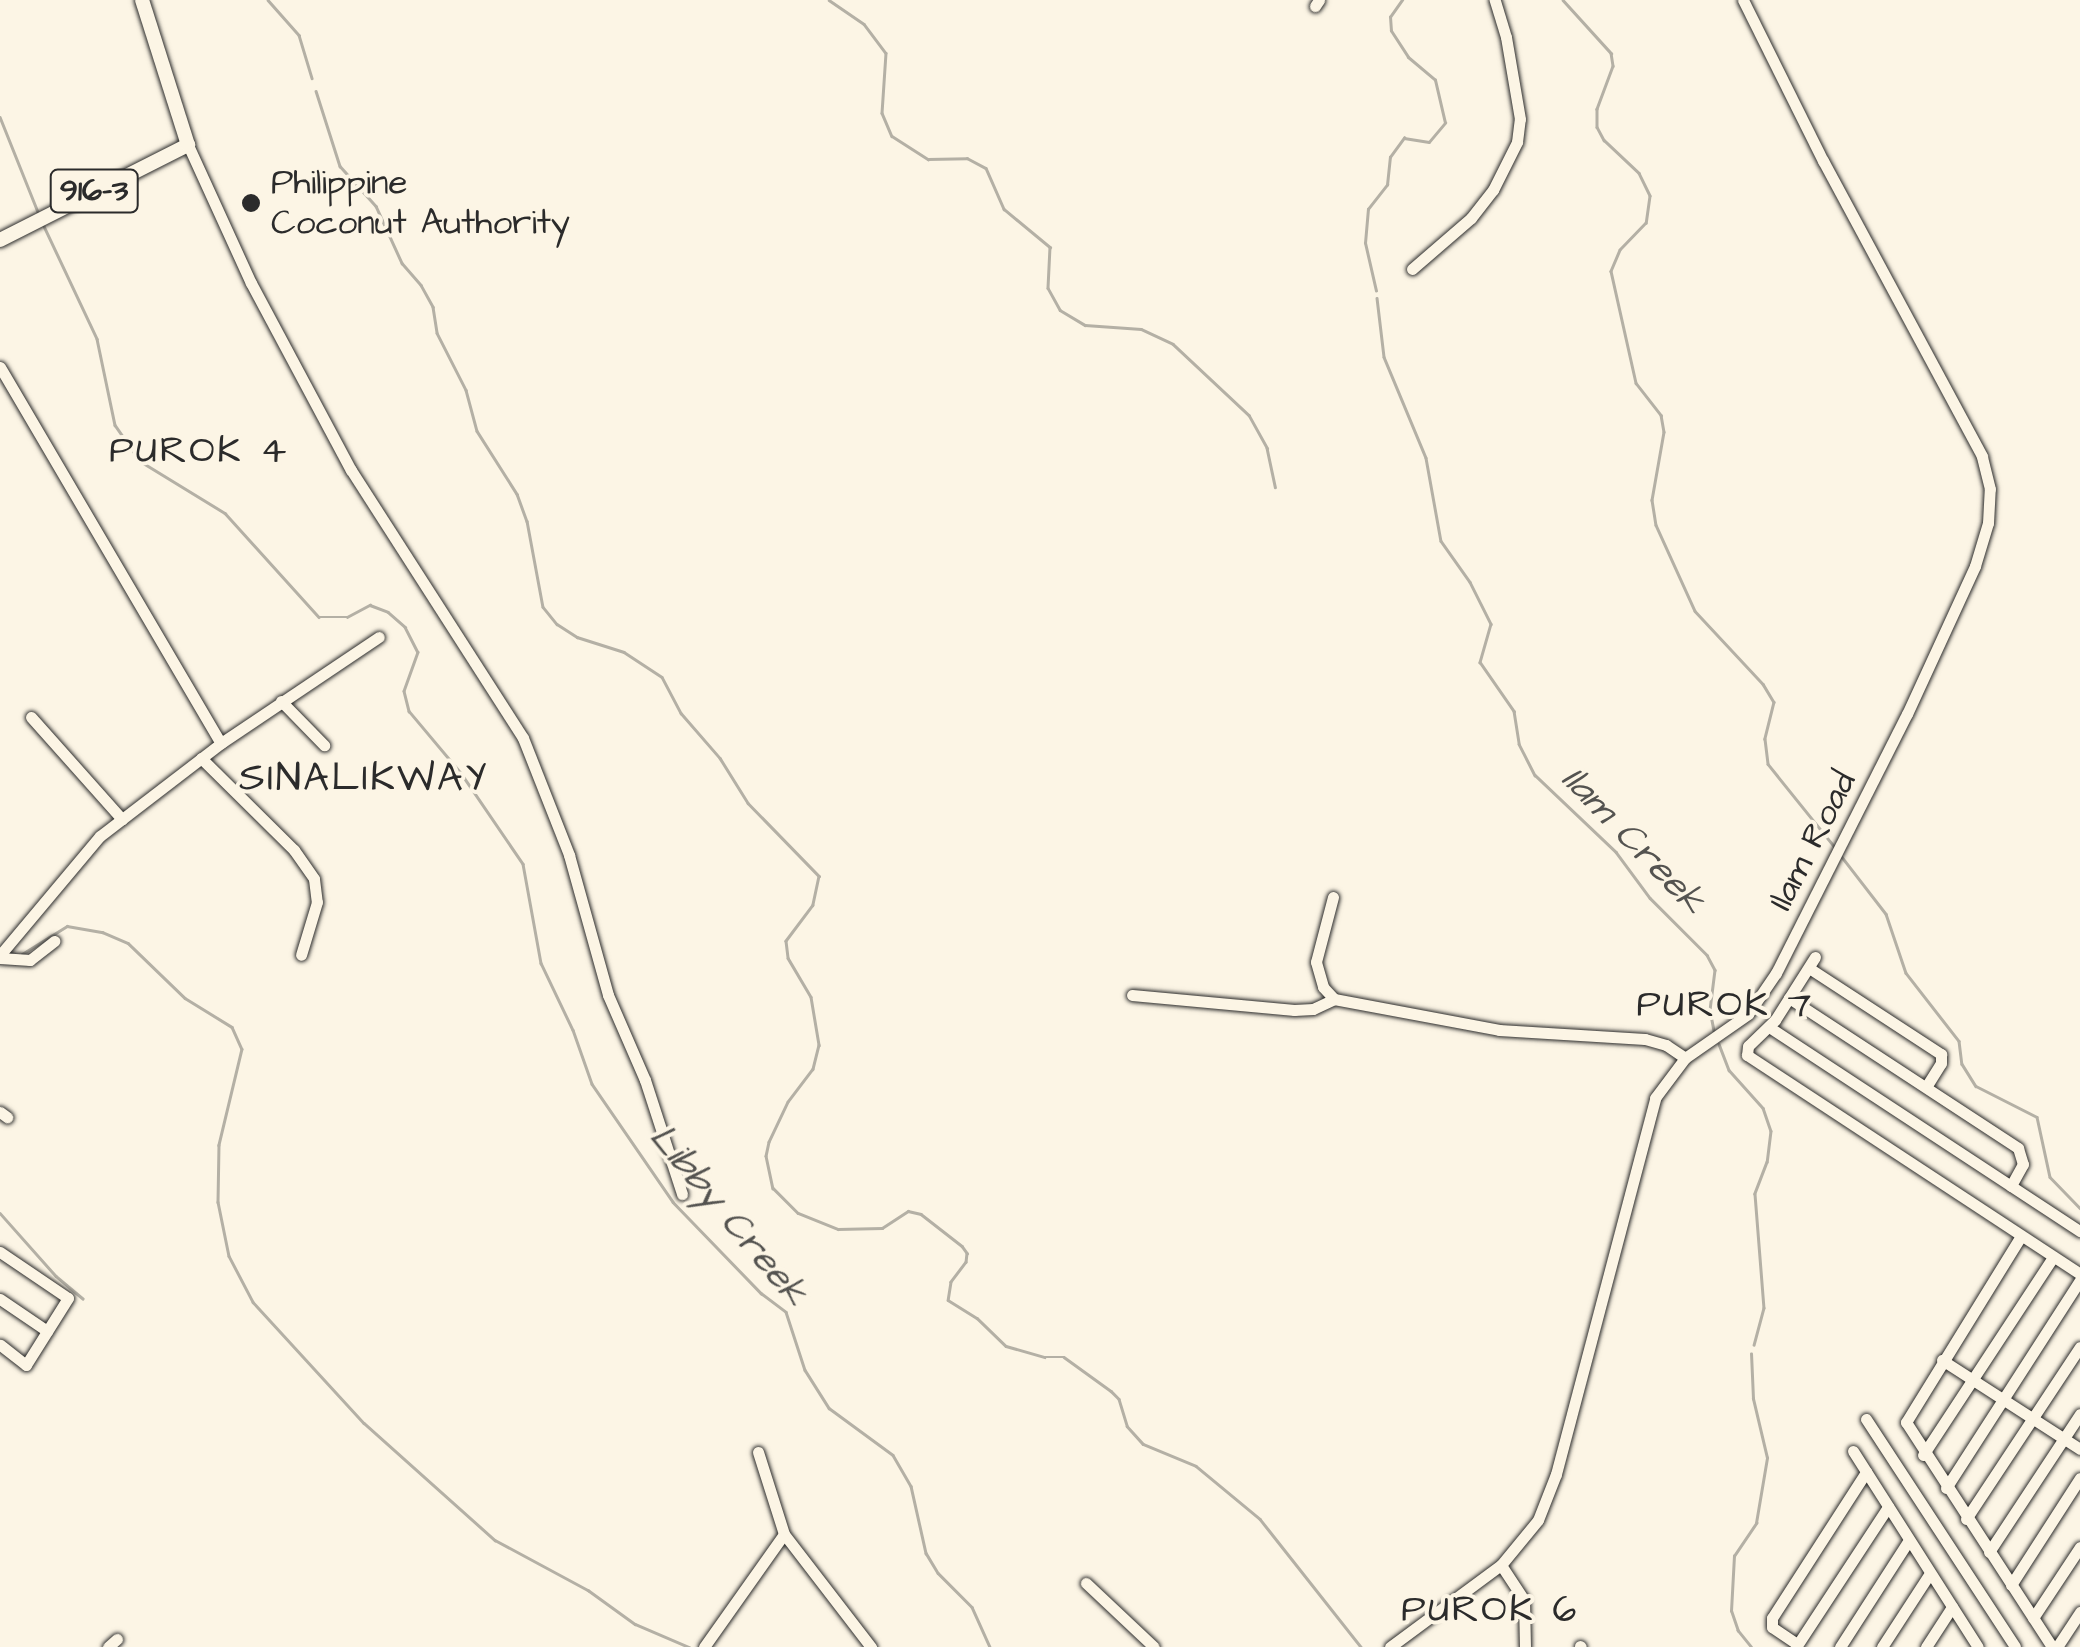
<!DOCTYPE html>
<html>
<head>
<meta charset="utf-8">
<style>
	body { margin:0 }
	#map { position:relative; width:2080px; height:1647px; overflow:hidden; background:#fcf5e5; font-family:"Architects Daughter",sans-serif }
	div>[style] { position:absolute }
	[style*='--x'] { left:calc(var(--x)*1px); top:calc(var(--y)*1px); width:calc(var(--w)*1px); rotate:calc(var(--a)*1deg) }
	.stream>* { height:2.5px; margin:-1.25px; padding:0 1.25px; transform-origin:1.25px; border-radius:1.25px; background:#b4b0a5 }
	.roads { filter:drop-shadow(0 0 2px #2b2b2b) drop-shadow(0 0 2px #2b2b2b) }
	.minor>* { height:11px; margin:-5.5px; padding:0 5.5px; transform-origin:5.5px; border-radius:5.5px; background:#fcf5e5 }
	.major>* { height:14px; margin:-7px; padding:0 7px; transform-origin:7px; border-radius:7px; background:#fcf5e5 }
	.dots>* { width:28px; height:28px; translate:-50% -50%; box-sizing:border-box; border:5px solid #fcf5e5; border-radius:50% }
	span { translate:-50% -50%; white-space:nowrap; text-align:center; line-height:1.15; -webkit-text-stroke:8px #fcf5e5; paint-order:stroke }
	.shield-label span { padding:2px 8px; background:#fcf5e5; border:2px solid; border-radius:8px; -webkit-text-stroke-width:0 }
	.shield-label { font-size:32px; color:#2b2b2b; font-weight:700 }
	.poi-label { font-size:35px; color:#2b2b2b }
	.left { translate:0 -50%; text-align:left }
	.street-label { font-size:35px; color:#2b2b2b }
	.neighbourhood-label { font-size:38px; color:#2b2b2b; letter-spacing:2.5px }
	.water-label { font-size:38px; color:#545350; font-style:italic }
	.quarter-label { font-size:40px; color:#2b2b2b; letter-spacing:2.5px }
</style>
</head>
<body>
<div id="map">
	<div class="stream">
		<i style="--x:268;--y:0;--w:47;--a:48.5"></i>
		<i style="--x:299;--y:35;--w:45;--a:73.2"></i>
		<i style="--x:829;--y:0;--w:42;--a:34.4"></i>
		<i style="--x:864;--y:24;--w:36;--a:53"></i>
		<i style="--x:886;--y:53;--w:60;--a:93.8"></i>
		<i style="--x:882;--y:113;--w:25;--a:67"></i>
		<i style="--x:892;--y:136;--w:43;--a:32.6"></i>
		<i style="--x:928;--y:159;--w:39;--a:-1"></i>
		<i style="--x:967;--y:158;--w:21;--a:28"></i>
		<i style="--x:986;--y:168;--w:45;--a:66.3"></i>
		<i style="--x:1004;--y:209;--w:60;--a:39.6"></i>
		<i style="--x:1050;--y:247;--w:41;--a:92.8"></i>
		<i style="--x:1048;--y:288;--w:25;--a:61"></i>
		<i style="--x:1060;--y:310;--w:29;--a:31"></i>
		<i style="--x:1085;--y:325;--w:56;--a:4.1"></i>
		<i style="--x:1141;--y:329;--w:35;--a:25"></i>
		<i style="--x:1173;--y:344;--w:104;--a:43.1"></i>
		<i style="--x:1249;--y:415;--w:38;--a:61"></i>
		<i style="--x:1267;--y:448;--w:40;--a:78"></i>
		<i style="--x:1563;--y:0;--w:72;--a:47.8"></i>
		<i style="--x:1611;--y:53;--w:13;--a:81"></i>
		<i style="--x:1613;--y:66;--w:46;--a:110.4"></i>
		<i style="--x:1597;--y:109;--w:18;--a:90"></i>
		<i style="--x:1597;--y:127;--w:15;--a:62"></i>
		<i style="--x:1604;--y:140;--w:48;--a:43.3"></i>
		<i style="--x:1639;--y:173;--w:25;--a:64"></i>
		<i style="--x:1650;--y:196;--w:27;--a:98"></i>
		<i style="--x:1646;--y:223;--w:37;--a:134"></i>
		<i style="--x:1620;--y:250;--w:23;--a:113"></i>
		<i style="--x:1611;--y:271;--w:115;--a:77.4"></i>
		<i style="--x:1636;--y:383;--w:41;--a:52"></i>
		<i style="--x:1661;--y:415;--w:17;--a:80"></i>
		<i style="--x:1664;--y:432;--w:69;--a:100"></i>
		<i style="--x:1652;--y:500;--w:25;--a:81"></i>
		<i style="--x:1656;--y:525;--w:94;--a:65.6"></i>
		<i style="--x:1695;--y:611;--w:100;--a:47"></i>
		<i style="--x:1763;--y:684;--w:21;--a:59"></i>
		<i style="--x:1774;--y:702;--w:38;--a:104"></i>
		<i style="--x:1765;--y:739;--w:25;--a:83"></i>
		<i style="--x:1768;--y:764;--w:105;--a:51.2"></i>
		<i style="--x:316;--y:91;--w:79;--a:72.3"></i>
		<i style="--x:340;--y:166;--w:54;--a:48"></i>
		<i style="--x:376;--y:206;--w:63;--a:65.5"></i>
		<i style="--x:402;--y:263;--w:29;--a:49"></i>
		<i style="--x:421;--y:285;--w:25;--a:61"></i>
		<i style="--x:433;--y:307;--w:26;--a:81"></i>
		<i style="--x:437;--y:333;--w:64;--a:63"></i>
		<i style="--x:466;--y:390;--w:42;--a:75"></i>
		<i style="--x:477;--y:431;--w:75;--a:57.6"></i>
		<i style="--x:517;--y:494;--w:29;--a:70"></i>
		<i style="--x:527;--y:521;--w:87;--a:79.5"></i>
		<i style="--x:543;--y:607;--w:22;--a:51"></i>
		<i style="--x:557;--y:624;--w:24;--a:33"></i>
		<i style="--x:577;--y:637;--w:49;--a:17.7"></i>
		<i style="--x:624;--y:652;--w:45;--a:33.3"></i>
		<i style="--x:662;--y:677;--w:41;--a:62.2"></i>
		<i style="--x:681;--y:713;--w:60;--a:49.1"></i>
		<i style="--x:720;--y:758;--w:53;--a:58.1"></i>
		<i style="--x:748;--y:803;--w:102;--a:45.8"></i>
		<i style="--x:819;--y:876;--w:30;--a:102"></i>
		<i style="--x:813;--y:905;--w:45;--a:126.9"></i>
		<i style="--x:786;--y:941;--w:17;--a:83"></i>
		<i style="--x:788;--y:958;--w:45;--a:59.5"></i>
		<i style="--x:811;--y:997;--w:49;--a:80.5"></i>
		<i style="--x:819;--y:1045;--w:25;--a:104"></i>
		<i style="--x:813;--y:1069;--w:41;--a:127.1"></i>
		<i style="--x:788;--y:1102;--w:44;--a:115.4"></i>
		<i style="--x:769;--y:1142;--w:14;--a:102"></i>
		<i style="--x:766;--y:1156;--w:33;--a:78"></i>
		<i style="--x:773;--y:1188;--w:35;--a:45"></i>
		<i style="--x:798;--y:1213;--w:43;--a:21.8"></i>
		<i style="--x:838;--y:1229;--w:44;--a:-1.3"></i>
		<i style="--x:882;--y:1228;--w:31;--a:-33"></i>
		<i style="--x:908;--y:1211;--w:13;--a:13"></i>
		<i style="--x:921;--y:1214;--w:52;--a:38"></i>
		<i style="--x:962;--y:1246;--w:9;--a:54"></i>
		<i style="--x:967;--y:1253;--w:9;--a:96"></i>
		<i style="--x:966;--y:1262;--w:25;--a:127"></i>
		<i style="--x:951;--y:1282;--w:18;--a:99"></i>
		<i style="--x:948;--y:1300;--w:34;--a:32"></i>
		<i style="--x:977;--y:1318;--w:40;--a:44"></i>
		<i style="--x:1006;--y:1346;--w:40;--a:16"></i>
		<i style="--x:1044;--y:1357;--w:20;--a:0"></i>
		<i style="--x:1064;--y:1357;--w:58;--a:35.9"></i>
		<i style="--x:1111;--y:1391;--w:11;--a:45"></i>
		<i style="--x:1119;--y:1399;--w:28;--a:73"></i>
		<i style="--x:1127;--y:1426;--w:24;--a:48"></i>
		<i style="--x:1143;--y:1444;--w:57;--a:22.5"></i>
		<i style="--x:1196;--y:1466;--w:83;--a:39.6"></i>
		<i style="--x:1260;--y:1519;--w:163;--a:51.7"></i>
		<i style="--x:0;--y:117;--w:102;--a:68.2"></i>
		<i style="--x:43;--y:224;--w:127;--a:64.8"></i>
		<i style="--x:97;--y:339;--w:88;--a:78.2"></i>
		<i style="--x:115;--y:425;--w:44;--a:55.2"></i>
		<i style="--x:140;--y:461;--w:100;--a:31.5"></i>
		<i style="--x:225;--y:513;--w:140;--a:47.9"></i>
		<i style="--x:319;--y:617;--w:28;--a:0"></i>
		<i style="--x:347;--y:617;--w:26;--a:-28"></i>
		<i style="--x:370;--y:605;--w:19;--a:21"></i>
		<i style="--x:388;--y:612;--w:23;--a:41"></i>
		<i style="--x:405;--y:627;--w:28;--a:63"></i>
		<i style="--x:418;--y:652;--w:41;--a:109.7"></i>
		<i style="--x:404;--y:691;--w:21;--a:76"></i>
		<i style="--x:409;--y:711;--w:81;--a:50"></i>
		<i style="--x:461;--y:773;--w:110;--a:55.7"></i>
		<i style="--x:523;--y:864;--w:101;--a:79.7"></i>
		<i style="--x:541;--y:963;--w:74;--a:64.5"></i>
		<i style="--x:573;--y:1030;--w:57;--a:70.6"></i>
		<i style="--x:592;--y:1084;--w:143;--a:55.5"></i>
		<i style="--x:673;--y:1202;--w:127;--a:46"></i>
		<i style="--x:761;--y:1293;--w:31;--a:37"></i>
		<i style="--x:786;--y:1312;--w:61;--a:71.9"></i>
		<i style="--x:805;--y:1370;--w:45;--a:57.7"></i>
		<i style="--x:829;--y:1408;--w:79;--a:36.3"></i>
		<i style="--x:893;--y:1455;--w:36;--a:60"></i>
		<i style="--x:911;--y:1486;--w:69;--a:77.4"></i>
		<i style="--x:926;--y:1553;--w:23;--a:59"></i>
		<i style="--x:938;--y:1573;--w:48;--a:45"></i>
		<i style="--x:972;--y:1607;--w:44;--a:65.8"></i>
		<i style="--x:1376;--y:291;--w:49;--a:-102.9"></i>
		<i style="--x:1365;--y:243;--w:34;--a:-85"></i>
		<i style="--x:1368;--y:209;--w:31;--a:-52"></i>
		<i style="--x:1387;--y:185;--w:28;--a:-84"></i>
		<i style="--x:1390;--y:157;--w:24;--a:-54"></i>
		<i style="--x:1404;--y:138;--w:25;--a:9"></i>
		<i style="--x:1429;--y:142;--w:25;--a:-50"></i>
		<i style="--x:1445;--y:123;--w:44;--a:-103.1"></i>
		<i style="--x:1435;--y:80;--w:35;--a:-140"></i>
		<i style="--x:1408;--y:57;--w:31;--a:-123"></i>
		<i style="--x:1391;--y:31;--w:14;--a:-94"></i>
		<i style="--x:1390;--y:17;--w:21;--a:-55"></i>
		<i style="--x:1377;--y:298;--w:59;--a:83.2"></i>
		<i style="--x:1384;--y:357;--w:109;--a:67.4"></i>
		<i style="--x:1426;--y:458;--w:84;--a:79.8"></i>
		<i style="--x:1441;--y:541;--w:50;--a:54.7"></i>
		<i style="--x:1470;--y:582;--w:47;--a:63.4"></i>
		<i style="--x:1491;--y:624;--w:40;--a:106"></i>
		<i style="--x:1480;--y:662;--w:60;--a:55.2"></i>
		<i style="--x:1514;--y:711;--w:33;--a:81"></i>
		<i style="--x:1519;--y:744;--w:35;--a:63"></i>
		<i style="--x:1535;--y:775;--w:112;--a:43.5"></i>
		<i style="--x:1616;--y:852;--w:57;--a:53.5"></i>
		<i style="--x:1650;--y:898;--w:81;--a:45"></i>
		<i style="--x:1707;--y:955;--w:17;--a:62"></i>
		<i style="--x:1715;--y:970;--w:40;--a:97.1"></i>
		<i style="--x:1710;--y:1010;--w:21;--a:79"></i>
		<i style="--x:1842;--y:857;--w:72;--a:52.3"></i>
		<i style="--x:1886;--y:914;--w:62;--a:71.3"></i>
		<i style="--x:1906;--y:973;--w:86;--a:52.1"></i>
		<i style="--x:1959;--y:1041;--w:23;--a:83"></i>
		<i style="--x:1962;--y:1064;--w:26;--a:58"></i>
		<i style="--x:1976;--y:1086;--w:68;--a:26.9"></i>
		<i style="--x:2037;--y:1117;--w:61;--a:77.8"></i>
		<i style="--x:2050;--y:1177;--w:43;--a:45.9"></i>
		<i style="--x:22;--y:954;--w:53;--a:-31.9"></i>
		<i style="--x:67;--y:926;--w:36;--a:10"></i>
		<i style="--x:102;--y:932;--w:28;--a:23"></i>
		<i style="--x:128;--y:943;--w:79;--a:44"></i>
		<i style="--x:185;--y:998;--w:55;--a:31.7"></i>
		<i style="--x:232;--y:1027;--w:24;--a:66"></i>
		<i style="--x:242;--y:1049;--w:99;--a:103.5"></i>
		<i style="--x:219;--y:1145;--w:57;--a:91"></i>
		<i style="--x:218;--y:1202;--w:55;--a:78.5"></i>
		<i style="--x:229;--y:1256;--w:52;--a:62.4"></i>
		<i style="--x:253;--y:1302;--w:164;--a:47.5"></i>
		<i style="--x:364;--y:1423;--w:176;--a:41.8"></i>
		<i style="--x:495;--y:1540;--w:106;--a:28.3"></i>
		<i style="--x:588;--y:1590;--w:58;--a:35.9"></i>
		<i style="--x:635;--y:1624;--w:59;--a:23.1"></i>
		<i style="--x:1719;--y:1044;--w:28;--a:69"></i>
		<i style="--x:1729;--y:1070;--w:51;--a:48.2"></i>
		<i style="--x:1763;--y:1108;--w:24;--a:71"></i>
		<i style="--x:1771;--y:1131;--w:31;--a:97"></i>
		<i style="--x:1767;--y:1162;--w:34;--a:111"></i>
		<i style="--x:1755;--y:1194;--w:114;--a:85.5"></i>
		<i style="--x:1764;--y:1308;--w:38;--a:105"></i>
		<i style="--x:0;--y:1213;--w:84;--a:48.4"></i>
		<i style="--x:56;--y:1276;--w:35;--a:40"></i>
		<i style="--x:1751;--y:1647;--w:21;--a:-129"></i>
		<i style="--x:1738;--y:1631;--w:21;--a:-109"></i>
		<i style="--x:1731;--y:1611;--w:55;--a:-86.9"></i>
		<i style="--x:1734;--y:1556;--w:40;--a:-56"></i>
		<i style="--x:1756;--y:1523;--w:66;--a:-80.4"></i>
		<i style="--x:1767;--y:1458;--w:61;--a:-103.3"></i>
		<i style="--x:1753;--y:1399;--w:45;--a:-92.5"></i>
	</div>
	<div class="roads">
		<div class="minor">
			<i style="--x:1315;--y:6;--w:7;--a:-56"></i>
			<i style="--x:188;--y:145;--w:152;--a:65.5"></i>
			<i style="--x:251;--y:283;--w:212;--a:61.9"></i>
			<i style="--x:351;--y:470;--w:318;--a:57.3"></i>
			<i style="--x:523;--y:738;--w:126;--a:68.5"></i>
			<i style="--x:569;--y:855;--w:145;--a:74.4"></i>
			<i style="--x:608;--y:995;--w:93;--a:66.5"></i>
			<i style="--x:645;--y:1080;--w:120;--a:72"></i>
			<i style="--x:1412;--y:269;--w:78;--a:-40.8"></i>
			<i style="--x:1471;--y:218;--w:36;--a:-52"></i>
			<i style="--x:1493;--y:190;--w:54;--a:-63.4"></i>
			<i style="--x:1517;--y:142;--w:23;--a:-83"></i>
			<i style="--x:1520;--y:119;--w:83;--a:-99.7"></i>
			<i style="--x:1506;--y:37;--w:39;--a:-107"></i>
			<i style="--x:0;--y:367;--w:436;--a:59.6"></i>
			<i style="--x:281;--y:701;--w:62;--a:45.7"></i>
			<i style="--x:31;--y:717;--w:137;--a:48.3"></i>
			<i style="--x:201;--y:758;--w:131;--a:44.7"></i>
			<i style="--x:294;--y:850;--w:35;--a:55"></i>
			<i style="--x:314;--y:879;--w:23;--a:83"></i>
			<i style="--x:317;--y:902;--w:55;--a:106.8"></i>
			<i style="--x:1333;--y:897;--w:67;--a:104.7"></i>
			<i style="--x:1316;--y:962;--w:26;--a:74"></i>
			<i style="--x:1323;--y:987;--w:16;--a:47"></i>
			<i style="--x:1334;--y:999;--w:168;--a:10.6"></i>
			<i style="--x:1499;--y:1030;--w:146;--a:3.5"></i>
			<i style="--x:1645;--y:1039;--w:22;--a:16"></i>
			<i style="--x:1666;--y:1045;--w:23;--a:34"></i>
			<i style="--x:0;--y:955;--w:155;--a:-50"></i>
			<i style="--x:100;--y:836;--w:153;--a:-37.5"></i>
			<i style="--x:221;--y:743;--w:190;--a:-33.9"></i>
			<i style="--x:1815;--y:957;--w:75;--a:122.4"></i>
			<i style="--x:1775;--y:1020;--w:37;--a:136"></i>
			<i style="--x:1748;--y:1046;--w:9;--a:96"></i>
			<i style="--x:1747;--y:1055;--w:399;--a:33.3"></i>
			<i style="--x:0;--y:958;--w:30;--a:4"></i>
			<i style="--x:30;--y:960;--w:31;--a:-38"></i>
			<i style="--x:1809;--y:968;--w:158;--a:33.1"></i>
			<i style="--x:1941;--y:1054;--w:9;--a:90"></i>
			<i style="--x:1941;--y:1063;--w:28;--a:122"></i>
			<i style="--x:1132;--y:995;--w:163;--a:5.3"></i>
			<i style="--x:1294;--y:1010;--w:19;--a:-3"></i>
			<i style="--x:1313;--y:1009;--w:23;--a:-25"></i>
			<i style="--x:1789;--y:998;--w:274;--a:33.2"></i>
			<i style="--x:2018;--y:1148;--w:17;--a:73"></i>
			<i style="--x:2023;--y:1164;--w:25;--a:119"></i>
			<i style="--x:1769;--y:1027;--w:372;--a:33.3"></i>
			<i style="--x:0;--y:1112;--w:9;--a:36"></i>
			<i style="--x:2021;--y:1236;--w:219;--a:121.7"></i>
			<i style="--x:1906;--y:1422;--w:268;--a:57"></i>
			<i style="--x:0;--y:1252;--w:82;--a:34.1"></i>
			<i style="--x:68;--y:1298;--w:79;--a:122.1"></i>
			<i style="--x:26;--y:1365;--w:33;--a:-142"></i>
			<i style="--x:0;--y:1299;--w:57;--a:34.2"></i>
			<i style="--x:1942;--y:1360;--w:164;--a:32.8"></i>
			<i style="--x:1866;--y:1419;--w:272;--a:56.8"></i>
			<i style="--x:1853;--y:1451;--w:232;--a:57.5"></i>
			<i style="--x:758;--y:1452;--w:86;--a:72.4"></i>
			<i style="--x:784;--y:1534;--w:143;--a:52.4"></i>
			<i style="--x:1923;--y:1455;--w:237;--a:-56.7"></i>
			<i style="--x:1946;--y:1488;--w:247;--a:-57.2"></i>
			<i style="--x:1966;--y:1519;--w:206;--a:-56.5"></i>
			<i style="--x:1989;--y:1552;--w:165;--a:-56.6"></i>
			<i style="--x:1501;--y:1565;--w:42;--a:56.7"></i>
			<i style="--x:1524;--y:1600;--w:47;--a:88.8"></i>
			<i style="--x:1086;--y:1583;--w:93;--a:43.3"></i>
			<i style="--x:2011;--y:1585;--w:127;--a:-57.2"></i>
			<i style="--x:2033;--y:1618;--w:85;--a:-56.5"></i>
			<i style="--x:1797;--y:1644;--w:30;--a:-146"></i>
			<i style="--x:1772;--y:1627;--w:9;--a:-90"></i>
			<i style="--x:1772;--y:1618;--w:174;--a:-57.2"></i>
			<i style="--x:1580;--y:1646;--w:1;--a:45"></i>
			<i style="--x:108;--y:1647;--w:12;--a:-42"></i>
			<i style="--x:704;--y:1647;--w:138;--a:-54.7"></i>
			<i style="--x:1390;--y:1647;--w:138;--a:-36.5"></i>
			<i style="--x:1501;--y:1565;--w:58;--a:-50.6"></i>
			<i style="--x:1538;--y:1520;--w:49;--a:-68.6"></i>
			<i style="--x:1556;--y:1474;--w:389;--a:-75.2"></i>
			<i style="--x:1655;--y:1098;--w:50;--a:-53.1"></i>
			<i style="--x:1685;--y:1058;--w:77;--a:-34.9"></i>
			<i style="--x:1748;--y:1014;--w:50;--a:-55.7"></i>
			<i style="--x:1776;--y:973;--w:290;--a:-63.2"></i>
			<i style="--x:1907;--y:714;--w:163;--a:-65.3"></i>
			<i style="--x:1975;--y:566;--w:45;--a:-73.2"></i>
			<i style="--x:1988;--y:523;--w:34;--a:-87"></i>
			<i style="--x:1990;--y:489;--w:34;--a:-104"></i>
			<i style="--x:1982;--y:456;--w:335;--a:-118.3"></i>
			<i style="--x:1823;--y:161;--w:180;--a:-116.4"></i>
			<i style="--x:1796;--y:1647;--w:168;--a:-56.7"></i>
			<i style="--x:1840;--y:1647;--w:127;--a:-57.2"></i>
			<i style="--x:1882;--y:1647;--w:88;--a:-57"></i>
			<i style="--x:1926;--y:1647;--w:48;--a:-57"></i>
			<i style="--x:2057;--y:1647;--w:42;--a:-56.7"></i>
		</div>
		<div class="major">
			<i style="--x:0;--y:240;--w:211;--a:-26.8"></i>
			<i style="--x:188;--y:145;--w:152;--a:-107.6"></i>
		</div>
	</div>
	<div class="dots">
		<i style="left:251px;top:203px;background:#2b2b2b"></i>
	</div>
	<div class="shield-label">
		<span style="left:94px;top:191px">916-3</span>
	</div>
	<div class="poi-label">
		<span class="left" style="left:271px;top:203px">Philippine<br>Coconut Authority</span>
	</div>
	<div class="street-label">
		<span style="left:1813px;top:841px;rotate:-63deg">Ilam Road</span>
	</div>
	<div class="neighbourhood-label">
		<span style="left:199px;top:452px">PUROK 4</span>
		<span style="left:1725px;top:1006px">PUROK 7</span>
		<span style="left:1490px;top:1611px">PUROK 6</span>
	</div>
	<div class="water-label">
		<span style="left:1633px;top:841px;rotate:46deg">Ilam Creek</span>
		<span style="left:728px;top:1216px;rotate:50deg">Libby Creek</span>
	</div>
	<div class="quarter-label">
		<span style="left:364px;top:779px">SINALIKWAY</span>
	</div>
</div>
</body>
</html>
